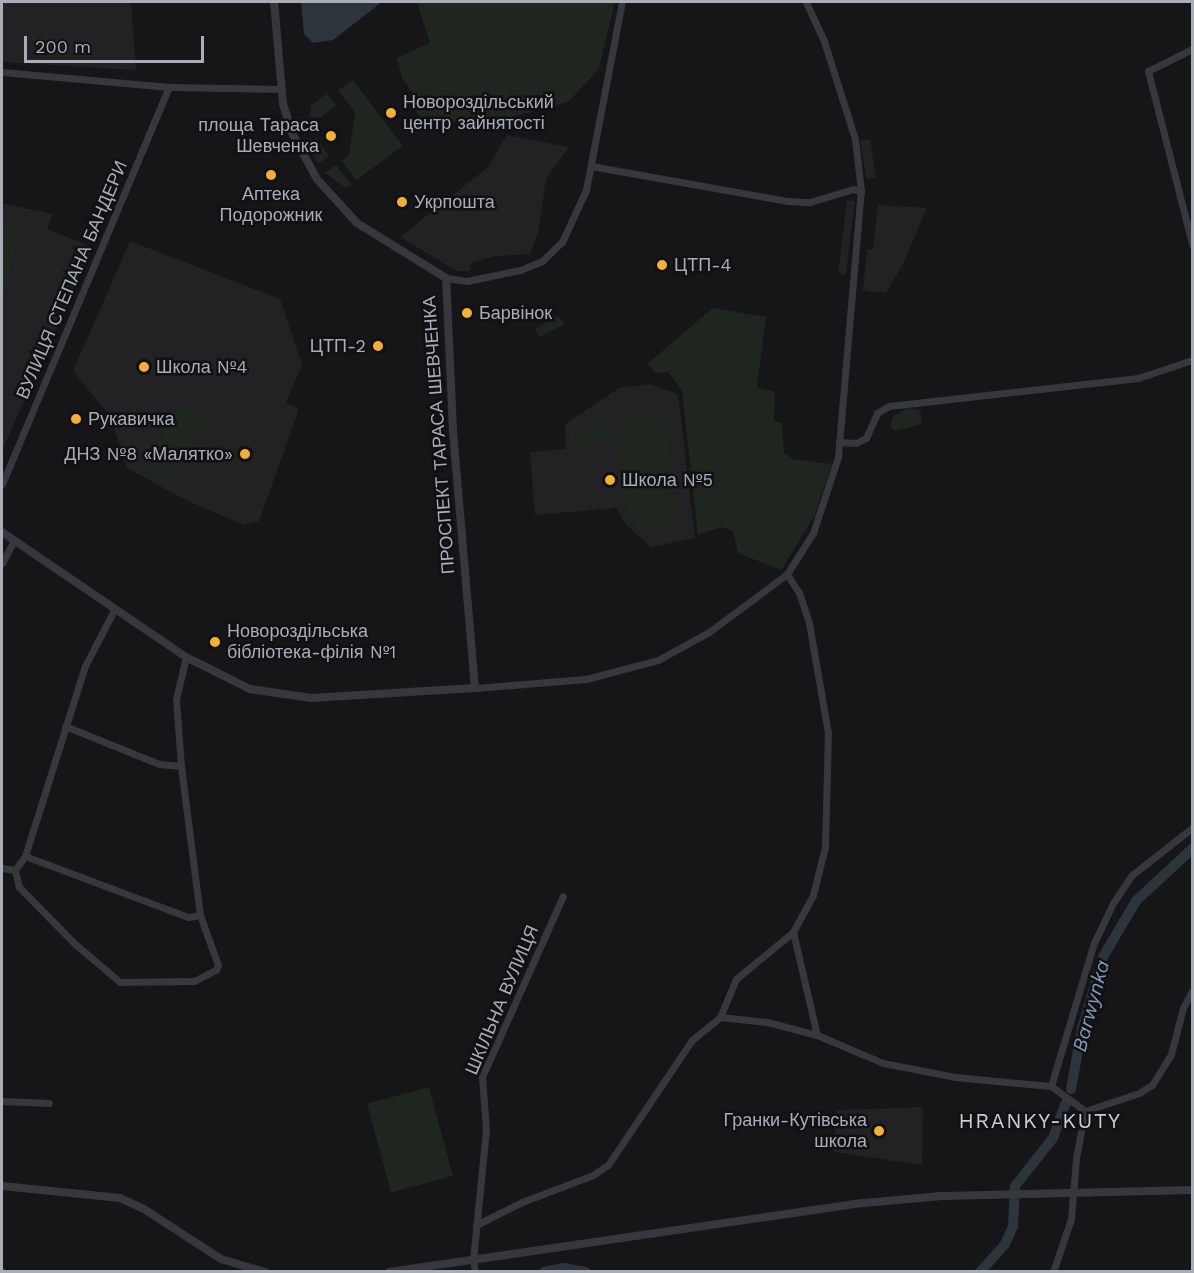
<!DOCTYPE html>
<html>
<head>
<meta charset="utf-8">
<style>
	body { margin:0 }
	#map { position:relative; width:1194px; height:1273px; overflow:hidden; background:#161618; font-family:"Work Sans",sans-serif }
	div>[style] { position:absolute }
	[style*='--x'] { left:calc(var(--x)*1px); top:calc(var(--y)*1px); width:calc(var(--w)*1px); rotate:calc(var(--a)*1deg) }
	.built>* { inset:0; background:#222225; transform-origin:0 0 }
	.green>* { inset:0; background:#1e261f; transform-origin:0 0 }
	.water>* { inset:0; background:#2c353c }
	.stream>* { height:1.5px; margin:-0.75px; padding:0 0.75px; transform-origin:0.75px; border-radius:0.75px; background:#2c353c }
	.river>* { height:10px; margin:-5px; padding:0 5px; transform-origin:5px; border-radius:5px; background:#2c353c }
	.minor>* { height:7px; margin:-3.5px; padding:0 3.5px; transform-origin:3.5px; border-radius:3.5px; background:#37383d }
	.tertiary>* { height:8px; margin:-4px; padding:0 4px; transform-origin:4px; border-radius:4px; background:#37383d }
	.dots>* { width:16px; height:16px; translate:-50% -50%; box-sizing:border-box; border:3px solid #111113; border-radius:50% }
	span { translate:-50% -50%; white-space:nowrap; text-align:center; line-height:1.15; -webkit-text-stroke:5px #111113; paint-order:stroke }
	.poi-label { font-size:18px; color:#a8adb8 }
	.left { translate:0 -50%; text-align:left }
	.right { translate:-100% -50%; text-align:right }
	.street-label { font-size:18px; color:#a8adb8 }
	.water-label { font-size:20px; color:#7f9bb3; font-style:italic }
	.quarter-label { font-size:21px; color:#c9ccd4; letter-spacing:1.5px }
	.frame { position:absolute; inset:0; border:3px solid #a8adb8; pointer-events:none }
	.scale { position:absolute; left:24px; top:36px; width:180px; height:27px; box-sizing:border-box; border:3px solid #a8adb8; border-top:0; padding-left:8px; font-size:18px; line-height:21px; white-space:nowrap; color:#a8adb8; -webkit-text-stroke:4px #111113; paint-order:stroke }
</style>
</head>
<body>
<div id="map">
	<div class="built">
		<i style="clip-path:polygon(2px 2px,131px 2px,136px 70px,2px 62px)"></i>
		<i style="clip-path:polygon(507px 135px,569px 147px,546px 179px,538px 234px,530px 254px,495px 256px,471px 263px,469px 271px,457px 271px,400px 237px,487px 168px)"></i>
		<i style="left:870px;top:139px;width:39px;height:10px;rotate:81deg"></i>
		<i style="left:847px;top:200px;width:8px;height:74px;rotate:7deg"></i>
		<i style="clip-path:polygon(2px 203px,53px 214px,47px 229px,92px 247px,2px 451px)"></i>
		<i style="clip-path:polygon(878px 205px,927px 208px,903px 264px,886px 293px,863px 291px,867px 249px,873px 250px)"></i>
		<i style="clip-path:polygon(130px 241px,280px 299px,302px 365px,286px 403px,299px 409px,259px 521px,243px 525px,182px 498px,127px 468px,110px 416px,73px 371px)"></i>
		<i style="clip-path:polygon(650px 384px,678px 394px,695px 538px,651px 547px,626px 525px,616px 508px,535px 515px,530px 452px,566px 449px,565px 424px,619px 388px)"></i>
		<i style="clip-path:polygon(923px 1107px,922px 1165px,833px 1152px,837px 1110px)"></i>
	</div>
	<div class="green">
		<i style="clip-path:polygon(417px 2px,615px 2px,599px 69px,568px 102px,500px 120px,481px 118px,427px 126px,413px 107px,413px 93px,402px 78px,397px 58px,430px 43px)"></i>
		<i style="clip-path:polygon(353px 80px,403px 146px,356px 180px,342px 161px,349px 155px,355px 113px,338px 90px)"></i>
		<i style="clip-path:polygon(327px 94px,336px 106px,320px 118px,310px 117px,311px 105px)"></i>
		<i style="clip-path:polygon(309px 138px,318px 141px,329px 156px,318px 164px,306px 142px)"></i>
		<i style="clip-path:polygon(336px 165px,352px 185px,346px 188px,325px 173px)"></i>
		<i style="clip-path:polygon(2px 218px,15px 224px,19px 235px,2px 305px)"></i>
		<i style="clip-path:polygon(713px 308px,766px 317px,757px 387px,775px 392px,774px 421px,782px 423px,784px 453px,792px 459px,832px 464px,814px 517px,781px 570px,738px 553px,733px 531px,721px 527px,698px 535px,682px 390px,668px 372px,656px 373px,647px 364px)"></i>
		<i style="clip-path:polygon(557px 316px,565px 324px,540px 337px,535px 329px)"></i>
		<i style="clip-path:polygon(186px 405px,200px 410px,204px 424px,177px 472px,162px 476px,153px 471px,150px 456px,177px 409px)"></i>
		<i style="clip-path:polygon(908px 408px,920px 410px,922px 421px,919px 425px,895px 431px,890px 427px,893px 416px)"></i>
		<i style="clip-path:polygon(647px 412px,660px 418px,669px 432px,677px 511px,669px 526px,651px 534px,638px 530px,626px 516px,618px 437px,628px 418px)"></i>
		<i style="left:607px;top:424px;width:19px;height:39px;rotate:84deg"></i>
		<i style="left:429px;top:1087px;width:92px;height:64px;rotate:75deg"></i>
	</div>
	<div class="water">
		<i style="clip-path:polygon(301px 2px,382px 2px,333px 40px,313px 43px,304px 34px)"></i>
	</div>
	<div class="stream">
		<i style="--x:2;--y:1268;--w:6;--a:39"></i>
	</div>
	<div class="river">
		<i style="--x:1071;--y:1089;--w:61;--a:-79.6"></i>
		<i style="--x:1082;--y:1029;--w:75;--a:-73.7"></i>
		<i style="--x:1103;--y:957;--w:65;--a:-59.5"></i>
		<i style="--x:1136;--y:901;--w:76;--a:-42.9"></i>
		<i style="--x:544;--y:1272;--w:19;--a:-12"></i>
		<i style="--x:563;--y:1268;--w:23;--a:10"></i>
		<i style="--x:980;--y:1272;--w:38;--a:-48"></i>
		<i style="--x:1005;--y:1244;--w:20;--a:-66"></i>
		<i style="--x:1013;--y:1226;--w:40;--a:-87.1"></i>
		<i style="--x:1015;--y:1186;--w:61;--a:-51.6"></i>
		<i style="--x:1053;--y:1138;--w:38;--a:-70"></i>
	</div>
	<div class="minor">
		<i style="--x:1192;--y:49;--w:49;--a:153.4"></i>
		<i style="--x:1148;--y:71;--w:179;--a:75.7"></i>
		<i style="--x:2;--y:72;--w:168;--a:5.1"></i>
		<i style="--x:169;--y:87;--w:111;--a:1"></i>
		<i style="--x:591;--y:166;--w:200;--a:10.1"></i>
		<i style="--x:788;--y:201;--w:22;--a:3"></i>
		<i style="--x:810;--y:202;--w:45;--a:-16.8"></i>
		<i style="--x:853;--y:189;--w:8;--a:14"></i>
		<i style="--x:446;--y:278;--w:21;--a:8"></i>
		<i style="--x:467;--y:281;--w:54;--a:-11.7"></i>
		<i style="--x:520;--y:270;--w:24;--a:-22"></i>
		<i style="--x:542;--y:261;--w:28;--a:-44"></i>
		<i style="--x:562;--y:242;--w:57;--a:-65.2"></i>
		<i style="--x:586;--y:190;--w:191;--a:-79.2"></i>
		<i style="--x:839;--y:442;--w:17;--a:3"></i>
		<i style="--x:856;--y:443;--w:11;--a:-27"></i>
		<i style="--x:866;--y:438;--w:27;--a:-66"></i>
		<i style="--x:877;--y:413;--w:14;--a:-30"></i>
		<i style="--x:889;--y:406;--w:251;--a:-6.4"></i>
		<i style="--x:1138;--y:378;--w:57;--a:-18.4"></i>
		<i style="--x:2;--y:484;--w:431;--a:-67.2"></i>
		<i style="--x:2;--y:563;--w:26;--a:-62"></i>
		<i style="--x:475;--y:688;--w:111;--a:-4.6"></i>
		<i style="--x:586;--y:679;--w:74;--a:-14.8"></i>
		<i style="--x:658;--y:660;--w:58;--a:-28.8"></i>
		<i style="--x:709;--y:632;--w:97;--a:-36.6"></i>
		<i style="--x:787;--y:574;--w:49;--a:-57.6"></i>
		<i style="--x:813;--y:533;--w:80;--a:-71.8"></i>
		<i style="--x:838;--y:457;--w:267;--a:-85.1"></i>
		<i style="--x:861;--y:191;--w:52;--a:-96.6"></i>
		<i style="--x:855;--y:139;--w:103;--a:-107.6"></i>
		<i style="--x:824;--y:41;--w:43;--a:-114.8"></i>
		<i style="--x:65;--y:726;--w:101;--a:22"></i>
		<i style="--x:159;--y:764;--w:22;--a:5"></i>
		<i style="--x:25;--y:856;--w:174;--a:20.5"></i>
		<i style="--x:188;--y:917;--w:12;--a:-9"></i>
		<i style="--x:2;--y:868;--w:13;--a:9"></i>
		<i style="--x:15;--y:870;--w:17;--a:-54"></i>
		<i style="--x:25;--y:856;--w:199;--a:-72.5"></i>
		<i style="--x:85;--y:666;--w:63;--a:-62.6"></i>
		<i style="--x:15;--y:870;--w:17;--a:77"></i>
		<i style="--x:19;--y:887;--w:80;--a:45.5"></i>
		<i style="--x:75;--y:944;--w:59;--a:40.2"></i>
		<i style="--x:120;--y:982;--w:74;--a:-0.8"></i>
		<i style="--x:194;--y:981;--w:25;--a:-27"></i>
		<i style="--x:216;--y:970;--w:5;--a:-68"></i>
		<i style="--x:218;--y:965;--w:53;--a:-109.8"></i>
		<i style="--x:200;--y:915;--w:150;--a:-97.3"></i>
		<i style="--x:181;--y:766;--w:67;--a:-94.3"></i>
		<i style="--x:176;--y:699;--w:43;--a:-76.6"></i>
		<i style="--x:793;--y:932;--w:106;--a:76.9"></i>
		<i style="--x:720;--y:1017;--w:47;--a:6.1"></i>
		<i style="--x:767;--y:1022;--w:52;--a:14.6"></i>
		<i style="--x:817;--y:1035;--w:72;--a:23"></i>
		<i style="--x:883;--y:1063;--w:73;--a:11"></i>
		<i style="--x:955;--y:1077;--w:96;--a:5.4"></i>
		<i style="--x:1051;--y:1086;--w:42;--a:36.3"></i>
		<i style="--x:1051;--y:1086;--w:149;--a:-73.3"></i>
		<i style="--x:1094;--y:943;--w:44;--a:-64.6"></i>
		<i style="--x:1113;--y:903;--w:34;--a:-56"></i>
		<i style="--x:1132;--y:875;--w:76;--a:-38.1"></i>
		<i style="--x:2;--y:1101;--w:47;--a:2.4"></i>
		<i style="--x:1085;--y:1111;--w:57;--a:-18.4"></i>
		<i style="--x:1139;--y:1093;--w:15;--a:-32"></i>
		<i style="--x:1152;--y:1085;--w:36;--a:-58"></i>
		<i style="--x:1171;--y:1054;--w:48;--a:-75.4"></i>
		<i style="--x:1183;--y:1008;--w:19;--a:-62"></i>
		<i style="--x:476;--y:1225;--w:51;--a:-26.6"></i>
		<i style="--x:522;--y:1202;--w:76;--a:-20.8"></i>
		<i style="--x:593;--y:1175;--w:18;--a:-34"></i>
		<i style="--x:608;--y:1165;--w:151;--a:-56.1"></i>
		<i style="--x:692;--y:1040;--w:36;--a:-39"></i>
		<i style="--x:720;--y:1017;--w:41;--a:-67.2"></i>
		<i style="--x:736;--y:979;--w:74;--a:-39.5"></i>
		<i style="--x:793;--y:932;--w:42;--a:-61.6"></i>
		<i style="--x:813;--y:895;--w:49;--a:-76"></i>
		<i style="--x:825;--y:847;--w:114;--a:-88.5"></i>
		<i style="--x:828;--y:733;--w:112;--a:-99.8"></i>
		<i style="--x:809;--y:623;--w:32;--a:-108"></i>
		<i style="--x:799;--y:593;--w:22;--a:-122"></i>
		<i style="--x:475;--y:1272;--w:12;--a:-99"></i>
		<i style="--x:473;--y:1260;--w:131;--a:-84.3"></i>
		<i style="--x:486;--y:1130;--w:53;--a:-94.3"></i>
		<i style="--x:482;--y:1077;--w:198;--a:-65.9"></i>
		<i style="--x:1053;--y:1272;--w:56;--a:-71.2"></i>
		<i style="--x:1071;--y:1219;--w:61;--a:-85.3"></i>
		<i style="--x:1076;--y:1158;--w:48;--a:-79.2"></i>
	</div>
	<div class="tertiary">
		<i style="--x:2;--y:532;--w:222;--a:34.2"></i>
		<i style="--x:186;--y:657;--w:72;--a:26.6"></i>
		<i style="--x:250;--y:689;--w:62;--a:8.4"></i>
		<i style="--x:311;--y:698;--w:164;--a:-3.5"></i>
		<i style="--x:475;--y:688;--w:259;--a:-94.9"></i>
		<i style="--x:453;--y:430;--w:152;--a:-92.6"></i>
		<i style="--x:446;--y:278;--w:105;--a:-148.3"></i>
		<i style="--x:357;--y:223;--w:59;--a:-132.3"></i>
		<i style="--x:317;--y:179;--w:52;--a:-118.5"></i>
		<i style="--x:292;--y:133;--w:30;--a:-107"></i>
		<i style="--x:283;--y:104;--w:102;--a:-95"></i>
		<i style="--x:2;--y:1186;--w:119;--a:5.8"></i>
		<i style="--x:120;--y:1198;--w:26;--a:25"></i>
		<i style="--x:144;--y:1209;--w:92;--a:33"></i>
		<i style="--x:221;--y:1259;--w:46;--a:16.5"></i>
		<i style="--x:389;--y:1272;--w:469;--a:-8.3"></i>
		<i style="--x:853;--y:1204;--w:89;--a:-5.1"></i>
		<i style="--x:942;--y:1196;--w:250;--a:-1.4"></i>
	</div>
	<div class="dots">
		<i style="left:391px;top:113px;background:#f2b134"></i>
		<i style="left:331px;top:136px;background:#f2b134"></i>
		<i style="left:271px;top:175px;background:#f2b134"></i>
		<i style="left:402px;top:202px;background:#f2b134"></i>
		<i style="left:662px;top:265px;background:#f2b134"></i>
		<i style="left:467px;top:313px;background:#f2b134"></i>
		<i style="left:378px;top:346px;background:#f2b134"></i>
		<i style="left:144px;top:367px;background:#f2b134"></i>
		<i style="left:76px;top:419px;background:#f2b134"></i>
		<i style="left:245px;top:454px;background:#f2b134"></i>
		<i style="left:610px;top:480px;background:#f2b134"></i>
		<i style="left:215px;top:642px;background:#f2b134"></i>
		<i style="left:879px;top:1131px;background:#f2b134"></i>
	</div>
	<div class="poi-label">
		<span class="left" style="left:403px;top:113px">Новороздільський<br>центр зайнятості</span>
		<span class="right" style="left:319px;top:136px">площа Тараса<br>Шевченка</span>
		<span style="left:271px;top:205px">Аптека<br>Подорожник</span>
		<span class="left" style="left:414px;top:202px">Укрпошта</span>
		<span class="left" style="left:674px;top:265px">ЦТП-4</span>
		<span class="left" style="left:479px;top:313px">Барвінок</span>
		<span class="right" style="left:366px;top:346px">ЦТП-2</span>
		<span class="left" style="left:156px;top:367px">Школа №4</span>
		<span class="left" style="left:88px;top:419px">Рукавичка</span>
		<span class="right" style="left:233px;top:454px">ДНЗ №8 «Малятко»</span>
		<span class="left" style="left:622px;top:480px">Школа №5</span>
		<span class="left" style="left:227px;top:642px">Новороздільська<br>бібліотека-філія №1</span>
		<span class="right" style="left:867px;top:1131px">Гранки-Кутівська<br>школа</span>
	</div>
	<div class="street-label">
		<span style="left:72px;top:280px;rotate:-67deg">ВУЛИЦЯ СТЕПАНА БАНДЕРИ</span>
		<span style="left:439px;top:435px;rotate:-94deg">ПРОСПЕКТ ТАРАСА ШЕВЧЕНКА</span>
		<span style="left:502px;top:1000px;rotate:-67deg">ШКІЛЬНА ВУЛИЦЯ</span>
	</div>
	<div class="water-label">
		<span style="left:1091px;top:1006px;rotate:-75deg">Barwynka</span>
	</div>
	<div class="quarter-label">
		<span style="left:1040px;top:1121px">HRANKY-KUTY</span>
	</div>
	<div class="frame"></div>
	<div class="scale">200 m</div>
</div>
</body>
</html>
